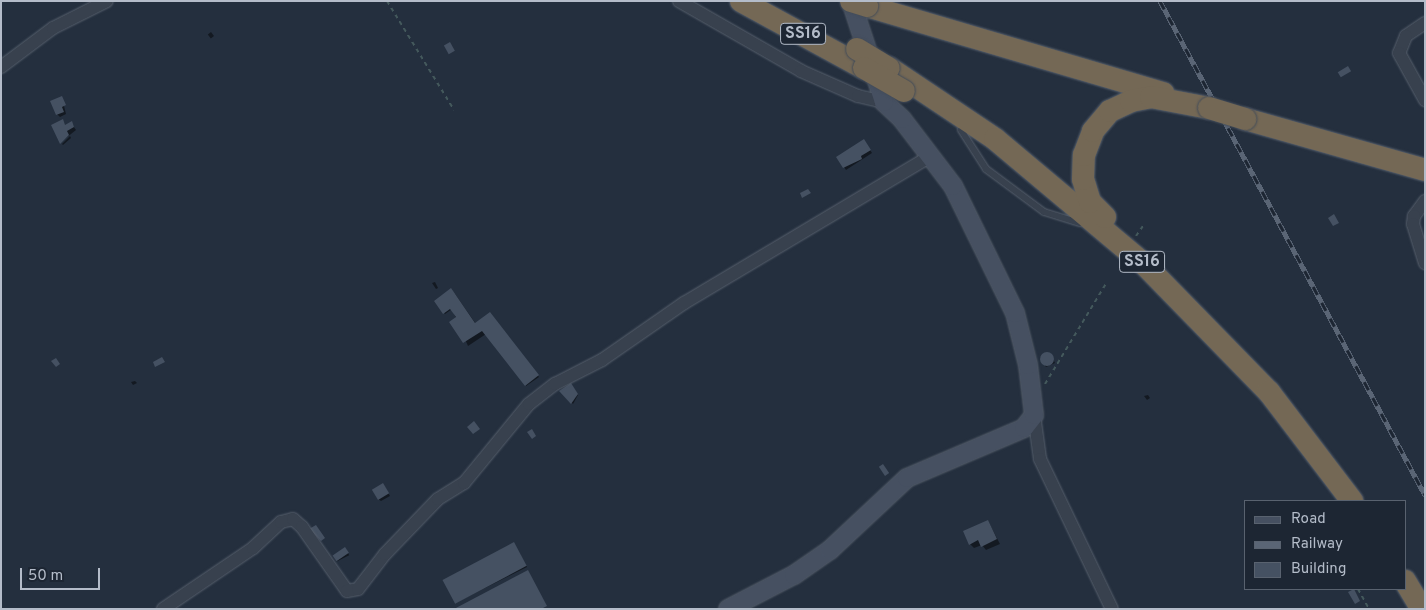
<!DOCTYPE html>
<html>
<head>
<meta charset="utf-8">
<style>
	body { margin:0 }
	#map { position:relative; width:1426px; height:610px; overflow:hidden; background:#242f3e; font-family:Overpass,sans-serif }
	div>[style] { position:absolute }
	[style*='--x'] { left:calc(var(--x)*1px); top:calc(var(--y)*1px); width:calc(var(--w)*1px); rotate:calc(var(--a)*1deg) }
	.shadow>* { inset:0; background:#0007; transform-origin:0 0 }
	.building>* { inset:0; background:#455162; transform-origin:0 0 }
	.round { border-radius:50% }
	.path>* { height:2px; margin-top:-1px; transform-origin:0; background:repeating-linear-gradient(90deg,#44595c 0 4px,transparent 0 8px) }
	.roads { filter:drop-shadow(0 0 1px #565f6c) drop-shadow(0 0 1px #565f6c) }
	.lane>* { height:6px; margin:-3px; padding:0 3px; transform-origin:3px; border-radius:3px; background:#38414e }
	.street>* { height:12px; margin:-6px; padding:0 6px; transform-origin:6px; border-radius:6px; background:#38414e }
	.secondary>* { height:18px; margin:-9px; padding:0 9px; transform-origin:9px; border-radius:9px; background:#465061 }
	.highway>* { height:22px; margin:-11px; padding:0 11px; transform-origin:11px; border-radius:11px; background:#746855 }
	.rail>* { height:5px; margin-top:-2.5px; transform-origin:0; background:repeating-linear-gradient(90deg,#1d2633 0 9px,#5a6575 0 18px); box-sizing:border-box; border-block:1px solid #5a6575 }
	.bridges { filter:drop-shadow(0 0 1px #434c59) drop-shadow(0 0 1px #434c59) }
	.highway-bridge>* { height:22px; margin:-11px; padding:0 11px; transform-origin:11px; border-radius:11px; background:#746855 }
	span { translate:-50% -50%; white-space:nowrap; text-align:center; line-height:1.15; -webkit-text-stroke:4px #1d2633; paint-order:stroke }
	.shield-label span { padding:1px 4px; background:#1d2633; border:1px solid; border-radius:4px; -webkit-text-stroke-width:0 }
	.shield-label { font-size:16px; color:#b4bcc9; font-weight:700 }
	.frame { position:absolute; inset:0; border:2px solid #b4bcc9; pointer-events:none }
	.legend { position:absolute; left:1244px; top:500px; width:162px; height:90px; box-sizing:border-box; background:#1d2633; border:1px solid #59626f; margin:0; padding:6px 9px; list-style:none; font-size:15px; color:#b4bcc9 }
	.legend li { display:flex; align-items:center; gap:10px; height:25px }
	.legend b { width:25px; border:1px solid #59626f }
	.scale { position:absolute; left:20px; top:568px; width:80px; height:22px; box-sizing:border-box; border:2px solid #b4bcc9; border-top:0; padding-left:6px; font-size:15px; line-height:18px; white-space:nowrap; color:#b4bcc9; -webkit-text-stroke:4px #1d2633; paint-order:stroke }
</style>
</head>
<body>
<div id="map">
	<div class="shadow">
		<i style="left:211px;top:32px;width:5px;height:4px;rotate:53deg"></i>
		<i style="clip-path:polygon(62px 98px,66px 114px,60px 117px,57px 114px)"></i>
		<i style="clip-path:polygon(71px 123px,76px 130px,61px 142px,65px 126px)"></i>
		<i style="clip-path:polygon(70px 136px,71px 138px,63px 145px,62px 144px)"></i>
		<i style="clip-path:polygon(866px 143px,872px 153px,846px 170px,844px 167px)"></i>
		<i style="clip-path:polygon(432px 283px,435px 282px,438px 288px,436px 289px)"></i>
		<i style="clip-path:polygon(455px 294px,476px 324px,521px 354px,539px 377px,526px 386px,486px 334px,468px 346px,452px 309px,445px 314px,435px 301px)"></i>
		<i style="clip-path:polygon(1050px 353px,1055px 363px,1046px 367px,1040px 358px)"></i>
		<i style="clip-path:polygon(135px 381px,137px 383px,133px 385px,131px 382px)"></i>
		<i style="clip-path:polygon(571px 384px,578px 395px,573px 404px,561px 391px)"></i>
		<i style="clip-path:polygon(1148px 395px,1150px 398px,1147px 400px,1144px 396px)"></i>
		<i style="clip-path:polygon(385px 487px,390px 496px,381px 501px,378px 499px)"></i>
		<i style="clip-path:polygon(988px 521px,1000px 544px,986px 550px,982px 545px,974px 548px,970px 544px)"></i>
		<i style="clip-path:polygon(515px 545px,527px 567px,455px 603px)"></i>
		<i style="left:346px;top:549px;width:7px;height:14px;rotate:63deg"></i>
	</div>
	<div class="building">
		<i style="left:450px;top:42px;width:10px;height:7px;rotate:61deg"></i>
		<i style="left:1348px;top:66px;width:6px;height:12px;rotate:59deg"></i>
		<i style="clip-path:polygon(62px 96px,66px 105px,62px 107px,64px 112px,56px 115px,50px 101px)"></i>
		<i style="clip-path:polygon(63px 119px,65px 125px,72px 121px,74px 127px,67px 131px,69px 135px,60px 144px,51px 125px)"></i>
		<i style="clip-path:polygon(864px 139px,871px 150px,861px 156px,862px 159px,843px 168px,836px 157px)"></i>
		<i style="clip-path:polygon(808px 189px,811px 193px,802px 198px,800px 193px)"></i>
		<i style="clip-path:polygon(1334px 214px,1339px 223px,1333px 226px,1328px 218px)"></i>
		<i style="clip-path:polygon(451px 288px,475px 323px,490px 312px,539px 375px,525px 386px,482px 331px,463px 343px,449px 322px,456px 317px,450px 309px,443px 314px,434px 301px)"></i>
		<i class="round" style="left:1040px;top:352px;width:14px;height:14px"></i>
		<i style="clip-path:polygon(162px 357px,165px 362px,155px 367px,153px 362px)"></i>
		<i style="clip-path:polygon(56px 358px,60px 364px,56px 367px,51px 361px)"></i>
		<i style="clip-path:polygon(571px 383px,578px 394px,571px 404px,559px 391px)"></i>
		<i style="clip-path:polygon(474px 421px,480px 429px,473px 434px,467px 427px)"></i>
		<i style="clip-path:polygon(532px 429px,536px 436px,532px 439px,527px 432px)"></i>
		<i style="left:883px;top:464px;width:11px;height:5px;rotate:56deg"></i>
		<i style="left:383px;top:483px;width:12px;height:13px;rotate:59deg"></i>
		<i style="clip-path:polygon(988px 520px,997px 539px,981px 547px,978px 540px,969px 545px,963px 531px)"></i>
		<i style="clip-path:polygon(316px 525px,325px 538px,321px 541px,309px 529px)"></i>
		<i style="left:514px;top:542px;width:27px;height:81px;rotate:62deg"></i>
		<i style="left:345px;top:547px;width:7px;height:15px;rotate:56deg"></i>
		<i style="clip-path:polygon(528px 570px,547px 606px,541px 609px,454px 609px)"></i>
		<i style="clip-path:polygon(1354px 589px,1360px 601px,1355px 604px,1348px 592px)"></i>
	</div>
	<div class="path">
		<i style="--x:387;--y:1;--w:128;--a:58.4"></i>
		<i style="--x:1136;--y:236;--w:12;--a:-55"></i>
		<i style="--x:1045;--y:384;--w:119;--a:-58.7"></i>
		<i style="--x:1358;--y:589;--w:23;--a:61"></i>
	</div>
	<div class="roads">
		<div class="lane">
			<i style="--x:961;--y:130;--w:46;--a:57.3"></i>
			<i style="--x:986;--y:169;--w:72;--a:36.6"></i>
			<i style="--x:1044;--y:212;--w:37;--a:17"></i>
		</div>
		<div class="street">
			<i style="--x:679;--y:1;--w:141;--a:29.8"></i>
			<i style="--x:801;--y:71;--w:62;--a:23.7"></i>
			<i style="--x:858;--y:96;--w:27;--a:13"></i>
			<i style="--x:1425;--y:23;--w:23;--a:146"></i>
			<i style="--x:1406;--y:36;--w:18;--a:112"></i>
			<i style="--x:1399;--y:53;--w:54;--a:61"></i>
			<i style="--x:1;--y:67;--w:65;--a:-36.9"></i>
			<i style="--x:53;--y:28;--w:60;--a:-26.6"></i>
			<i style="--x:1425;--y:201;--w:19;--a:126"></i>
			<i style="--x:1414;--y:216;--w:8;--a:97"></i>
			<i style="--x:1413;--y:224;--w:41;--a:72.9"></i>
			<i style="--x:1034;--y:415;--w:44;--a:82.2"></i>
			<i style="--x:1040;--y:459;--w:166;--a:64.4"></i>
			<i style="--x:163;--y:609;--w:109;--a:-34.1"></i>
			<i style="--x:253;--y:548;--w:38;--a:-43"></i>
			<i style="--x:281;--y:522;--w:12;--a:-14"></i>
			<i style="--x:293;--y:519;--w:12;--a:42"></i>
			<i style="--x:302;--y:527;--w:78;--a:54.9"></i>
			<i style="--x:347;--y:591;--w:11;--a:-10"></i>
			<i style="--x:358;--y:589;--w:44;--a:-52.4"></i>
			<i style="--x:385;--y:554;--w:76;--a:-46.1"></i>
			<i style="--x:438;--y:499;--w:31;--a:-32"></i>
			<i style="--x:464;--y:483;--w:102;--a:-50.6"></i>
			<i style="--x:529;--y:404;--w:33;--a:-38"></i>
			<i style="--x:555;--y:384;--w:53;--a:-27.1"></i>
			<i style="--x:602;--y:360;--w:100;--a:-34.8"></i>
			<i style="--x:684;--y:303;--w:287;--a:-30.8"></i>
		</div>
		<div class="secondary">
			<i style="--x:728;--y:609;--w:74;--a:-27.3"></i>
			<i style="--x:794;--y:575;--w:44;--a:-34.8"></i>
			<i style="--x:830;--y:550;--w:105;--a:-43.1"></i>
			<i style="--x:907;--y:478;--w:127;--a:-23.1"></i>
			<i style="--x:1024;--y:428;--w:16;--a:-52"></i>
			<i style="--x:1034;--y:415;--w:50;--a:-96.8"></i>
			<i style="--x:1028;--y:365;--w:54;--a:-104"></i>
			<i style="--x:1015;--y:313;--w:141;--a:-116"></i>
			<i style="--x:953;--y:186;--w:84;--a:-127.3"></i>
			<i style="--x:902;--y:119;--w:25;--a:-137"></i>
			<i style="--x:884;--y:102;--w:106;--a:-108.1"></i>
		</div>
		<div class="highway">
			<i style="--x:741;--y:1;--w:140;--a:28.6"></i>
			<i style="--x:867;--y:6;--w:309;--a:16.4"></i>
			<i style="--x:889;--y:68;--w:128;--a:33.8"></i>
			<i style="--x:995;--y:139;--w:194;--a:40"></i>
			<i style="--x:1144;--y:264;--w:179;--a:45.7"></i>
			<i style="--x:1269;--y:392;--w:137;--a:52.7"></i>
			<i style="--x:1245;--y:119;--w:187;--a:15.8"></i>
			<i style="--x:1105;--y:217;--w:21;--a:-135"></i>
			<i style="--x:1090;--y:202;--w:24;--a:-107"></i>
			<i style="--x:1083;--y:179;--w:24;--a:-88"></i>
			<i style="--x:1084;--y:155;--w:26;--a:-69"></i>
			<i style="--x:1093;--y:131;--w:26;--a:-50"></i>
			<i style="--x:1110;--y:111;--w:23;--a:-25"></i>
			<i style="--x:1131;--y:101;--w:20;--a:-11"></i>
			<i style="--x:1151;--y:97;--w:59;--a:10.7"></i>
			<i style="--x:1405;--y:581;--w:33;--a:59"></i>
		</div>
	</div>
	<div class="rail">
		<i style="--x:1160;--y:1;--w:561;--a:61.79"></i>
	</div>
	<div class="bridges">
		<div class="highway-bridge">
			<i style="--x:851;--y:1;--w:17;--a:17"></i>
			<i style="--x:857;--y:49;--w:37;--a:31"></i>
			<i style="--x:864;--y:68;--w:46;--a:29.9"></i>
			<i style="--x:1209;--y:108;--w:38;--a:17"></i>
		</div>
	</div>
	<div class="shield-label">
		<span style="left:803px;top:34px">SS16</span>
		<span style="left:1142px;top:262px">SS16</span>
	</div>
	<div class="frame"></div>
	<ul class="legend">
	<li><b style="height:6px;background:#465061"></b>Road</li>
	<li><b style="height:6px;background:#5a6575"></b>Railway</li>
	<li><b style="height:14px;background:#455162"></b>Building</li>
	</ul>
	<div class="scale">50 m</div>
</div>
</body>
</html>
